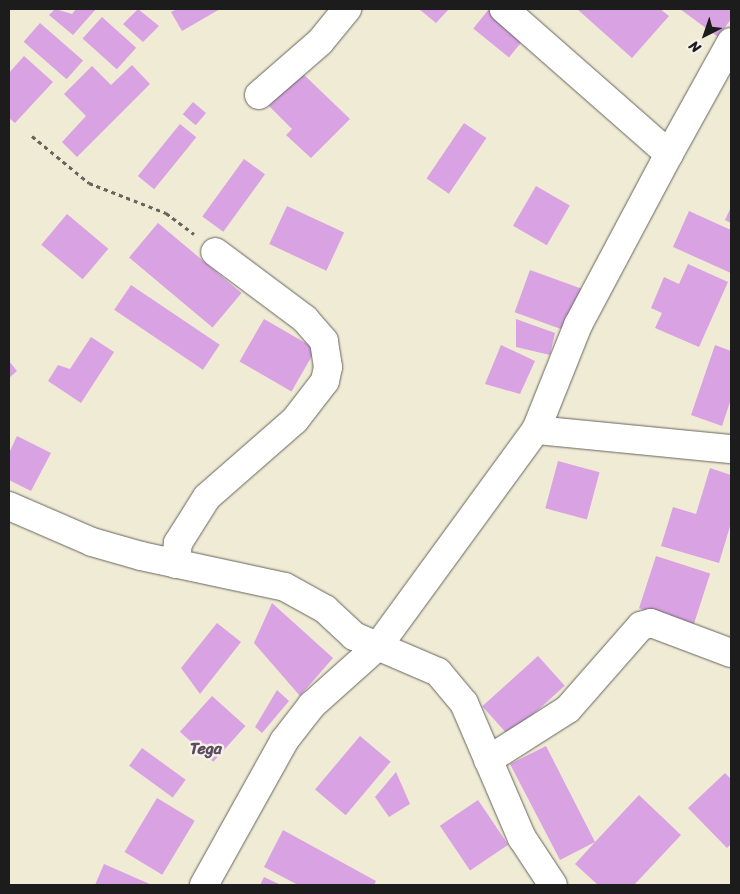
<!DOCTYPE html>
<html>
<head>
<meta charset="utf-8">
<style>
	body { margin:0 }
	#map { position:relative; width:740px; height:894px; overflow:hidden; background:#f0ebd5; font-family:Sriracha,sans-serif }
	div>[style] { position:absolute }
	[style*='--x'] { left:calc(var(--x)*1px); top:calc(var(--y)*1px); width:calc(var(--w)*1px); rotate:calc(var(--a)*1deg) }
	.building>* { inset:0; background:#d9a2e3; transform-origin:0 0 }
	.path>* { height:3px; margin-top:-1.5px; transform-origin:0; background:repeating-linear-gradient(90deg,#66645d 0 4px,transparent 0 8px) }
	.roads { filter:drop-shadow(0 0 1px #66645d) drop-shadow(0 0 1px #66645d) }
	.minor>* { height:28px; margin:-14px; padding:0 14px; transform-origin:14px; border-radius:14px; background:#fff }
	span { translate:-50% -50%; white-space:nowrap; text-align:center; line-height:1.15; -webkit-text-stroke:4.5px #f7f3e8; paint-order:stroke }
	.quarter-label { font-size:16px; color:#5e4b62; font-weight:700 }
	.frame { position:absolute; inset:0; border:10px solid #1c1c1c; pointer-events:none }
	.north { position:absolute; left:680px; top:10px; width:50px; height:50px; -webkit-text-stroke:4px #f7f3e8; paint-order:stroke; rotate:221deg; font-size:14px; font-weight:700; line-height:20px; text-align:center; color:#1c1c1c }
	.north::after { content:''; display:block; margin:auto; width:18px; height:22px; background:#1c1c1c; clip-path:polygon(50% 0,100% 100%,50% 72%,0 100%) }
</style>
</head>
<body>
<div id="map">
	<div class="building">
		<i style="clip-path:polygon(55px 9px,72px 14px,76px 9px,96px 9px,73px 35px,49px 15px)"></i>
		<i style="clip-path:polygon(138px 9px,159px 26px,143px 42px,123px 24px)"></i>
		<i style="clip-path:polygon(177px 9px,220px 9px,182px 31px,171px 12px)"></i>
		<i style="clip-path:polygon(419px 9px,449px 9px,436px 23px)"></i>
		<i style="left:489px;top:9px;width:46px;height:25px;rotate:39deg"></i>
		<i style="clip-path:polygon(577px 9px,660px 9px,669px 16px,632px 58px)"></i>
		<i style="clip-path:polygon(680px 9px,731px 9px,731px 19px,718px 37px)"></i>
		<i style="left:102px;top:17px;width:46px;height:29px;rotate:42deg"></i>
		<i style="left:40px;top:23px;width:57px;height:25px;rotate:41deg"></i>
		<i style="clip-path:polygon(24px 56px,53px 82px,15px 123px,9px 118px,9px 73px)"></i>
		<i style="clip-path:polygon(132px 65px,150px 84px,77px 157px,62px 142px,86px 116px,64px 94px,92px 66px,111px 85px)"></i>
		<i style="clip-path:polygon(301px 72px,350px 119px,311px 158px,286px 135px,292px 129px,269px 106px)"></i>
		<i style="left:193px;top:102px;width:17px;height:16px;rotate:40deg"></i>
		<i style="left:464px;top:123px;width:27px;height:67px;rotate:34deg"></i>
		<i style="left:180px;top:124px;width:21px;height:67px;rotate:39deg"></i>
		<i style="left:244px;top:159px;width:26px;height:71px;rotate:36deg"></i>
		<i style="left:536px;top:186px;width:39px;height:46px;rotate:30deg"></i>
		<i style="left:287px;top:206px;width:63px;height:42px;rotate:25deg"></i>
		<i style="clip-path:polygon(731px 207px,731px 223px,725px 220px)"></i>
		<i style="clip-path:polygon(689px 211px,731px 230px,731px 273px,673px 247px)"></i>
		<i style="left:67px;top:214px;width:54px;height:40px;rotate:40deg"></i>
		<i style="left:158px;top:223px;width:109px;height:45px;rotate:40deg"></i>
		<i style="clip-path:polygon(688px 264px,728px 282px,699px 347px,655px 328px,662px 313px,651px 308px,664px 277px,679px 284px)"></i>
		<i style="left:530px;top:270px;width:58px;height:45px;rotate:20deg"></i>
		<i style="left:131px;top:285px;width:107px;height:30px;rotate:34deg"></i>
		<i style="left:264px;top:319px;width:60px;height:49px;rotate:30deg"></i>
		<i style="clip-path:polygon(516px 319px,555px 333px,550px 355px,516px 347px)"></i>
		<i style="clip-path:polygon(91px 337px,114px 352px,81px 403px,48px 381px,58px 365px,70px 369px)"></i>
		<i style="clip-path:polygon(501px 345px,535px 361px,520px 394px,485px 384px)"></i>
		<i style="clip-path:polygon(715px 345px,731px 351px,731px 399px,722px 426px,691px 415px)"></i>
		<i style="clip-path:polygon(9px 361px,17px 371px,9px 378px)"></i>
		<i style="clip-path:polygon(17px 436px,51px 453px,31px 491px,9px 480px,9px 453px)"></i>
		<i style="left:558px;top:461px;width:43px;height:49px;rotate:15deg"></i>
		<i style="clip-path:polygon(710px 468px,731px 475px,731px 523px,719px 563px,661px 546px,673px 507px,696px 514px)"></i>
		<i style="left:656px;top:556px;width:57px;height:55px;rotate:18deg"></i>
		<i style="clip-path:polygon(272px 603px,333px 658px,300px 696px,254px 643px)"></i>
		<i style="clip-path:polygon(217px 623px,241px 642px,200px 694px,181px 668px)"></i>
		<i style="left:538px;top:656px;width:40px;height:75px;rotate:48deg"></i>
		<i style="clip-path:polygon(277px 690px,289px 701px,262px 733px,255px 727px)"></i>
		<i style="left:212px;top:696px;width:45px;height:48px;rotate:42deg"></i>
		<i style="left:360px;top:736px;width:40px;height:70px;rotate:40deg"></i>
		<i style="clip-path:polygon(546px 746px,595px 842px,639px 795px,681px 835px,634px 885px,598px 885px,575px 864px,595px 842px,560px 860px,510px 764px)"></i>
		<i style="left:142px;top:748px;width:54px;height:22px;rotate:36deg"></i>
		<i style="clip-path:polygon(396px 772px,410px 804px,389px 817px,375px 797px)"></i>
		<i style="clip-path:polygon(725px 773px,731px 779px,731px 844px,727px 848px,688px 808px)"></i>
		<i style="left:157px;top:798px;width:44px;height:63px;rotate:31deg"></i>
		<i style="left:478px;top:800px;width:54px;height:46px;rotate:56deg"></i>
		<i style="clip-path:polygon(283px 830px,376px 881px,374px 885px,298px 885px,264px 867px)"></i>
		<i style="clip-path:polygon(104px 864px,152px 885px,95px 885px)"></i>
		<i style="clip-path:polygon(264px 877px,281px 885px,260px 885px)"></i>
	</div>
	<div class="path">
		<i style="--x:32;--y:136;--w:74;--a:39.5"></i>
		<i style="--x:89;--y:183;--w:83;--a:21.3"></i>
		<i style="--x:166;--y:213;--w:35;--a:37"></i>
	</div>
	<div class="roads">
		<div class="minor">
			<i style="--x:259;--y:95;--w:81;--a:-41"></i>
			<i style="--x:320;--y:42;--w:43;--a:-50.7"></i>
			<i style="--x:669;--y:154;--w:128;--a:-61"></i>
			<i style="--x:536;--y:430;--w:196;--a:5.6"></i>
			<i style="--x:9;--y:506;--w:90;--a:23.4"></i>
			<i style="--x:92;--y:542;--w:51;--a:15.9"></i>
			<i style="--x:141;--y:556;--w:147;--a:12.1"></i>
			<i style="--x:285;--y:587;--w:46;--a:28.8"></i>
			<i style="--x:325;--y:609;--w:40;--a:43"></i>
			<i style="--x:354;--y:636;--w:91;--a:23.2"></i>
			<i style="--x:438;--y:672;--w:40;--a:50"></i>
			<i style="--x:464;--y:703;--w:147;--a:66.8"></i>
			<i style="--x:522;--y:838;--w:56;--a:56.6"></i>
			<i style="--x:176;--y:564;--w:21;--a:-85"></i>
			<i style="--x:178;--y:543;--w:54;--a:-57.8"></i>
			<i style="--x:207;--y:497;--w:117;--a:-41.2"></i>
			<i style="--x:295;--y:420;--w:49;--a:-52.4"></i>
			<i style="--x:325;--y:381;--w:14;--a:-78"></i>
			<i style="--x:328;--y:367;--w:26;--a:-99"></i>
			<i style="--x:324;--y:341;--w:29;--a:-131"></i>
			<i style="--x:305;--y:319;--w:112;--a:-143.3"></i>
			<i style="--x:488;--y:760;--w:95;--a:-32.5"></i>
			<i style="--x:568;--y:709;--w:111;--a:-48.7"></i>
			<i style="--x:641;--y:626;--w:10;--a:-17"></i>
			<i style="--x:651;--y:623;--w:85;--a:20.6"></i>
			<i style="--x:204;--y:885;--w:165;--a:-60.9"></i>
			<i style="--x:284;--y:741;--w:46;--a:-52.1"></i>
			<i style="--x:312;--y:705;--w:90;--a:-41.8"></i>
			<i style="--x:379;--y:645;--w:266;--a:-53.9"></i>
			<i style="--x:536;--y:430;--w:113;--a:-68.2"></i>
			<i style="--x:578;--y:325;--w:194;--a:-62"></i>
			<i style="--x:669;--y:154;--w:220;--a:-138.7"></i>
		</div>
	</div>
	<div class="quarter-label">
		<span style="left:206px;top:749px">Tega</span>
	</div>
	<div class="frame"></div>
	<div class="north">N</div>
</div>
</body>
</html>
